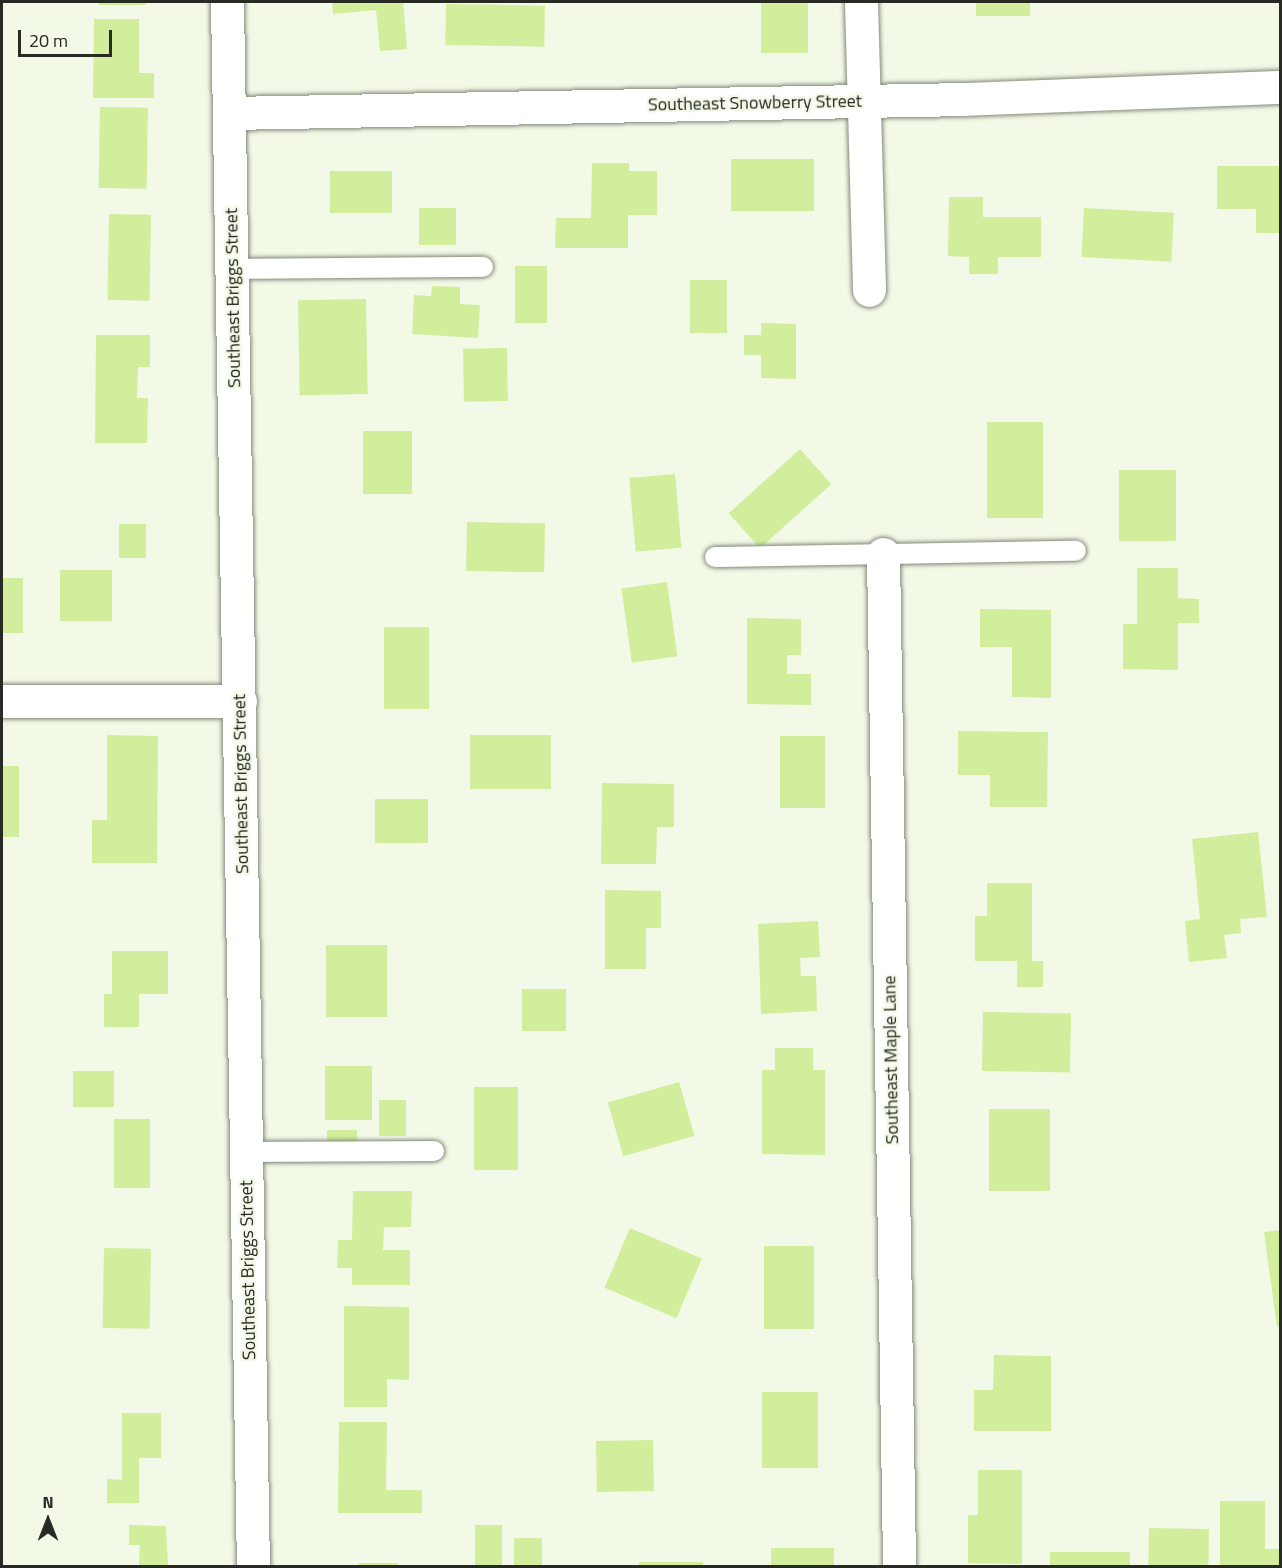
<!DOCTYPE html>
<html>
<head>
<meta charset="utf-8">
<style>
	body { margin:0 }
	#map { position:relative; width:1282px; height:1568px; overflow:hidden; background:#f2f9e7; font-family:"Titillium Web",sans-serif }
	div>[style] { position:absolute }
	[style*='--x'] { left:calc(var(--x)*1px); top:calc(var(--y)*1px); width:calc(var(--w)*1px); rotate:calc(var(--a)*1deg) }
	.building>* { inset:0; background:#d2ee9c; transform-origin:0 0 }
	.roads { filter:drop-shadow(0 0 2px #848a7a) drop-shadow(0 0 2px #848a7a) }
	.lane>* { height:20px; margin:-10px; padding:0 10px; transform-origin:10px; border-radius:10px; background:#fff }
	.street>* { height:33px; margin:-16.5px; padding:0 16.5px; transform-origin:16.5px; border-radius:16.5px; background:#fff }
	span { translate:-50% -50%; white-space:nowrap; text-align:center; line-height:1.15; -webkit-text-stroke:4.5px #f2f9e7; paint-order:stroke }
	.street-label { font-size:18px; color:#282a24 }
	.frame { position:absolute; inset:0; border:3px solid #282a24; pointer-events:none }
	.north { position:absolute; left:18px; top:1490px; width:60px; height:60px; -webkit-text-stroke:4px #f2f9e7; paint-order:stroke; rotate:0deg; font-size:16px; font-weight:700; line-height:24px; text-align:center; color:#282a24 }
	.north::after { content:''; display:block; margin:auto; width:21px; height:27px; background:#282a24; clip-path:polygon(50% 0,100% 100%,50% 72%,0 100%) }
	.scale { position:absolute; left:18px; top:30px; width:94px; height:27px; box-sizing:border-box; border:3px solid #282a24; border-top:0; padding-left:8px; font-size:18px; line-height:21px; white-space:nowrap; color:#282a24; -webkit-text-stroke:4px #f2f9e7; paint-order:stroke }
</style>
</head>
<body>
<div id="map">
	<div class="building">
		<i style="left:99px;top:2px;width:47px;height:3px"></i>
		<i style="clip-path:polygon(332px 2px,403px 2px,407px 49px,380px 51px,376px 10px,333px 14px)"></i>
		<i style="left:761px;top:2px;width:47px;height:51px"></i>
		<i style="left:976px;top:2px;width:54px;height:14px"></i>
		<i style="left:446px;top:4px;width:99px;height:41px;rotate:1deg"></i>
		<i style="clip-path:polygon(94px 19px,139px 19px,139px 73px,154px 73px,154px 98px,93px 98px)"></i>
		<i style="left:100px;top:107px;width:48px;height:81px;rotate:1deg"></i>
		<i style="left:731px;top:159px;width:83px;height:52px"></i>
		<i style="clip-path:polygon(592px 163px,629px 163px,629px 171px,657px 171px,657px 215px,628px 215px,628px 248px,555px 248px,556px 218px,591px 218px)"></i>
		<i style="clip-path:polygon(1217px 166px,1280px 166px,1280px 233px,1256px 233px,1256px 209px,1217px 209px)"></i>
		<i style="left:330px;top:171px;width:62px;height:42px"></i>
		<i style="clip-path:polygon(949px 197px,983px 197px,983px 217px,1041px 217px,1041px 257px,998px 257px,998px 274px,969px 274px,969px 257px,948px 256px)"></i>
		<i style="left:419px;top:208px;width:37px;height:37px"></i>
		<i style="left:1084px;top:208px;width:90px;height:49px;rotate:3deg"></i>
		<i style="left:109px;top:214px;width:42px;height:86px;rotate:1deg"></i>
		<i style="left:515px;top:266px;width:32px;height:57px"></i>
		<i style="left:690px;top:280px;width:37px;height:53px"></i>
		<i style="clip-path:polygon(432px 286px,460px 287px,460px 304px,480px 305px,478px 338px,412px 334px,414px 295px,431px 296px)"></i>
		<i style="left:366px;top:299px;width:95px;height:68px;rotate:89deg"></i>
		<i style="clip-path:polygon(761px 323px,796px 324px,796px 379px,761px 378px,761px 355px,744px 355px,744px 335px,761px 335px)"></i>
		<i style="clip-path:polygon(96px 335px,150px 335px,150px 367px,138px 367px,137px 398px,148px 398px,147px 443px,95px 443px)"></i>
		<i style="left:507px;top:348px;width:53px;height:44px;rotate:89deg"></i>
		<i style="left:987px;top:422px;width:56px;height:96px"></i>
		<i style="left:363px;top:431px;width:49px;height:63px"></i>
		<i style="left:800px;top:449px;width:47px;height:96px;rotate:48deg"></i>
		<i style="left:1119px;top:470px;width:57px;height:71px"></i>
		<i style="left:675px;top:474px;width:74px;height:46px;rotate:85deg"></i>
		<i style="left:467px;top:522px;width:78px;height:49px;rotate:1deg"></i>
		<i style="left:119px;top:524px;width:27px;height:34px"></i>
		<i style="clip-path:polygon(1137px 568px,1178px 568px,1178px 598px,1199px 599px,1199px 623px,1178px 623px,1178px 670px,1123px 669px,1123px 624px,1137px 624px)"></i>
		<i style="left:60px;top:570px;width:52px;height:51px"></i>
		<i style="left:2px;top:578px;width:21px;height:55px"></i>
		<i style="left:667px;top:582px;width:75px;height:46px;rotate:82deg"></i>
		<i style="clip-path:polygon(980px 609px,1051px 610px,1051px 698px,1012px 697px,1012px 647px,980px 647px)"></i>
		<i style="clip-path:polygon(747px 618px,801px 619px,801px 655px,787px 655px,787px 674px,811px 674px,811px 705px,747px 704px)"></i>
		<i style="left:384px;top:627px;width:45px;height:82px"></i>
		<i style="clip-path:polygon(958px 731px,1048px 732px,1047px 807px,990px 807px,990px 775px,958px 775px)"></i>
		<i style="clip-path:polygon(107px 735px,158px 736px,157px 863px,92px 863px,92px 820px,107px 820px)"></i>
		<i style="left:470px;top:735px;width:81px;height:54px"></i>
		<i style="left:780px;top:736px;width:45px;height:72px"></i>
		<i style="left:2px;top:766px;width:17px;height:71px"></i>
		<i style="clip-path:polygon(602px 783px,674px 784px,674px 827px,657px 827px,656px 864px,601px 864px)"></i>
		<i style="left:375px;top:799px;width:53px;height:44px"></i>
		<i style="clip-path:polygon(1258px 832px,1267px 917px,1240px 919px,1241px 933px,1224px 935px,1227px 958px,1189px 962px,1185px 921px,1200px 919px,1192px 839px)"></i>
		<i style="clip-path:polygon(987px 883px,1032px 883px,1032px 961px,1043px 961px,1043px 987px,1017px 987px,1017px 961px,975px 961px,975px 916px,987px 916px)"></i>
		<i style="clip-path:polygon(605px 890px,661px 891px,661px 928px,646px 928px,646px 969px,605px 969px)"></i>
		<i style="clip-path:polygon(818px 921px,820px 957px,800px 958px,801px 976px,816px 976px,817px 1011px,761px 1014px,758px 924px)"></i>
		<i style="left:326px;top:945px;width:61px;height:72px"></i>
		<i style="clip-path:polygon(112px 951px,168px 951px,168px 994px,139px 994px,139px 1027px,104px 1027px,104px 994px,112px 994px)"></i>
		<i style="left:522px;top:989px;width:44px;height:42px"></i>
		<i style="left:983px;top:1012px;width:88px;height:59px;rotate:1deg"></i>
		<i style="clip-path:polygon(775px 1048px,813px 1048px,813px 1070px,825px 1070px,825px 1155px,762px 1154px,762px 1070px,775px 1070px)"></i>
		<i style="left:325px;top:1066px;width:47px;height:54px"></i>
		<i style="left:73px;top:1071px;width:41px;height:36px"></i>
		<i style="left:679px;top:1082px;width:56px;height:74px;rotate:74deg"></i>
		<i style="left:474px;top:1087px;width:44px;height:83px"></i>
		<i style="left:379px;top:1100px;width:27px;height:36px"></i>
		<i style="left:989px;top:1109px;width:61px;height:82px"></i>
		<i style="left:114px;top:1119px;width:36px;height:69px"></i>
		<i style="left:327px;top:1130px;width:30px;height:16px"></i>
		<i style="clip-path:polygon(353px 1191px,412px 1191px,411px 1227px,384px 1227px,383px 1250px,410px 1250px,410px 1285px,352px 1285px,352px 1268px,337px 1268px,338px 1240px,352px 1240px)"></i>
		<i style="left:630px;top:1228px;width:78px;height:65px;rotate:23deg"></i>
		<i style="clip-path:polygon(1280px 1230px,1280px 1326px,1277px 1327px,1264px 1232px)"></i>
		<i style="left:764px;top:1246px;width:50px;height:83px"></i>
		<i style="left:104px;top:1248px;width:47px;height:80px;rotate:1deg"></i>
		<i style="clip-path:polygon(344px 1306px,409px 1307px,409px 1380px,387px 1379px,387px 1407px,344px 1407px)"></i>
		<i style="clip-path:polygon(994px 1355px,1051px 1356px,1051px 1431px,974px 1431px,974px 1390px,993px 1390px)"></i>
		<i style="left:762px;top:1392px;width:56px;height:76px"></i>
		<i style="clip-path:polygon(122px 1413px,161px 1413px,161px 1458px,139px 1458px,139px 1503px,107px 1503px,107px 1479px,122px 1480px)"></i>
		<i style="clip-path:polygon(339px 1422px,387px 1422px,386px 1490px,422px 1490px,422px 1513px,338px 1513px)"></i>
		<i style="left:653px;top:1440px;width:51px;height:57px;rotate:89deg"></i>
		<i style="clip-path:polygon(978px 1470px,1022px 1470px,1022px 1564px,968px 1563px,968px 1515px,978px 1515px)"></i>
		<i style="clip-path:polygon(1220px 1501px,1265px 1501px,1265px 1549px,1280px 1549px,1280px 1566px,1220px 1566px)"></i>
		<i style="clip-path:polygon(129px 1525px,166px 1526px,168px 1566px,139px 1566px,140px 1545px,129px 1545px)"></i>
		<i style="left:475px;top:1525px;width:27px;height:41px"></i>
		<i style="left:1149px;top:1528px;width:60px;height:38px;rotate:1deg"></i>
		<i style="left:514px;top:1538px;width:28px;height:28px"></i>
		<i style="left:771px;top:1548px;width:63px;height:18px"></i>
		<i style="left:1050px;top:1552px;width:80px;height:14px"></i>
		<i style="left:639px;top:1562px;width:64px;height:4px"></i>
		<i style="left:359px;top:1563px;width:39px;height:3px"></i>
	</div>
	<div class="roads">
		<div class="lane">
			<i style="--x:232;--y:269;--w:251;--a:-0.5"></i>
			<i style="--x:715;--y:557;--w:361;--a:-1"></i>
			<i style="--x:247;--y:1152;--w:187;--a:-0.3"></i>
		</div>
		<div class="street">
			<i style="--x:227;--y:2;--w:1564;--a:89.05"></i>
			<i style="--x:861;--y:2;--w:288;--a:88.4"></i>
			<i style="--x:230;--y:113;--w:733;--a:-1.09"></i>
			<i style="--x:963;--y:99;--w:317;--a:-2.2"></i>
			<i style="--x:883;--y:554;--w:1012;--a:89.09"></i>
			<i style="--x:2;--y:701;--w:238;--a:0"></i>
		</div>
	</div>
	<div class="street-label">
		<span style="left:755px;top:103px;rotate:-1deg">Southeast Snowberry Street</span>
		<span style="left:233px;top:298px;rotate:-91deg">Southeast Briggs Street</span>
		<span style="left:241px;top:784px;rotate:-91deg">Southeast Briggs Street</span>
		<span style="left:891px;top:1060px;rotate:-91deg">Southeast Maple Lane</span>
		<span style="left:248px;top:1270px;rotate:-91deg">Southeast Briggs Street</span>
	</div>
	<div class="frame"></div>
	<div class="north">N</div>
	<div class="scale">20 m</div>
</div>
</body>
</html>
